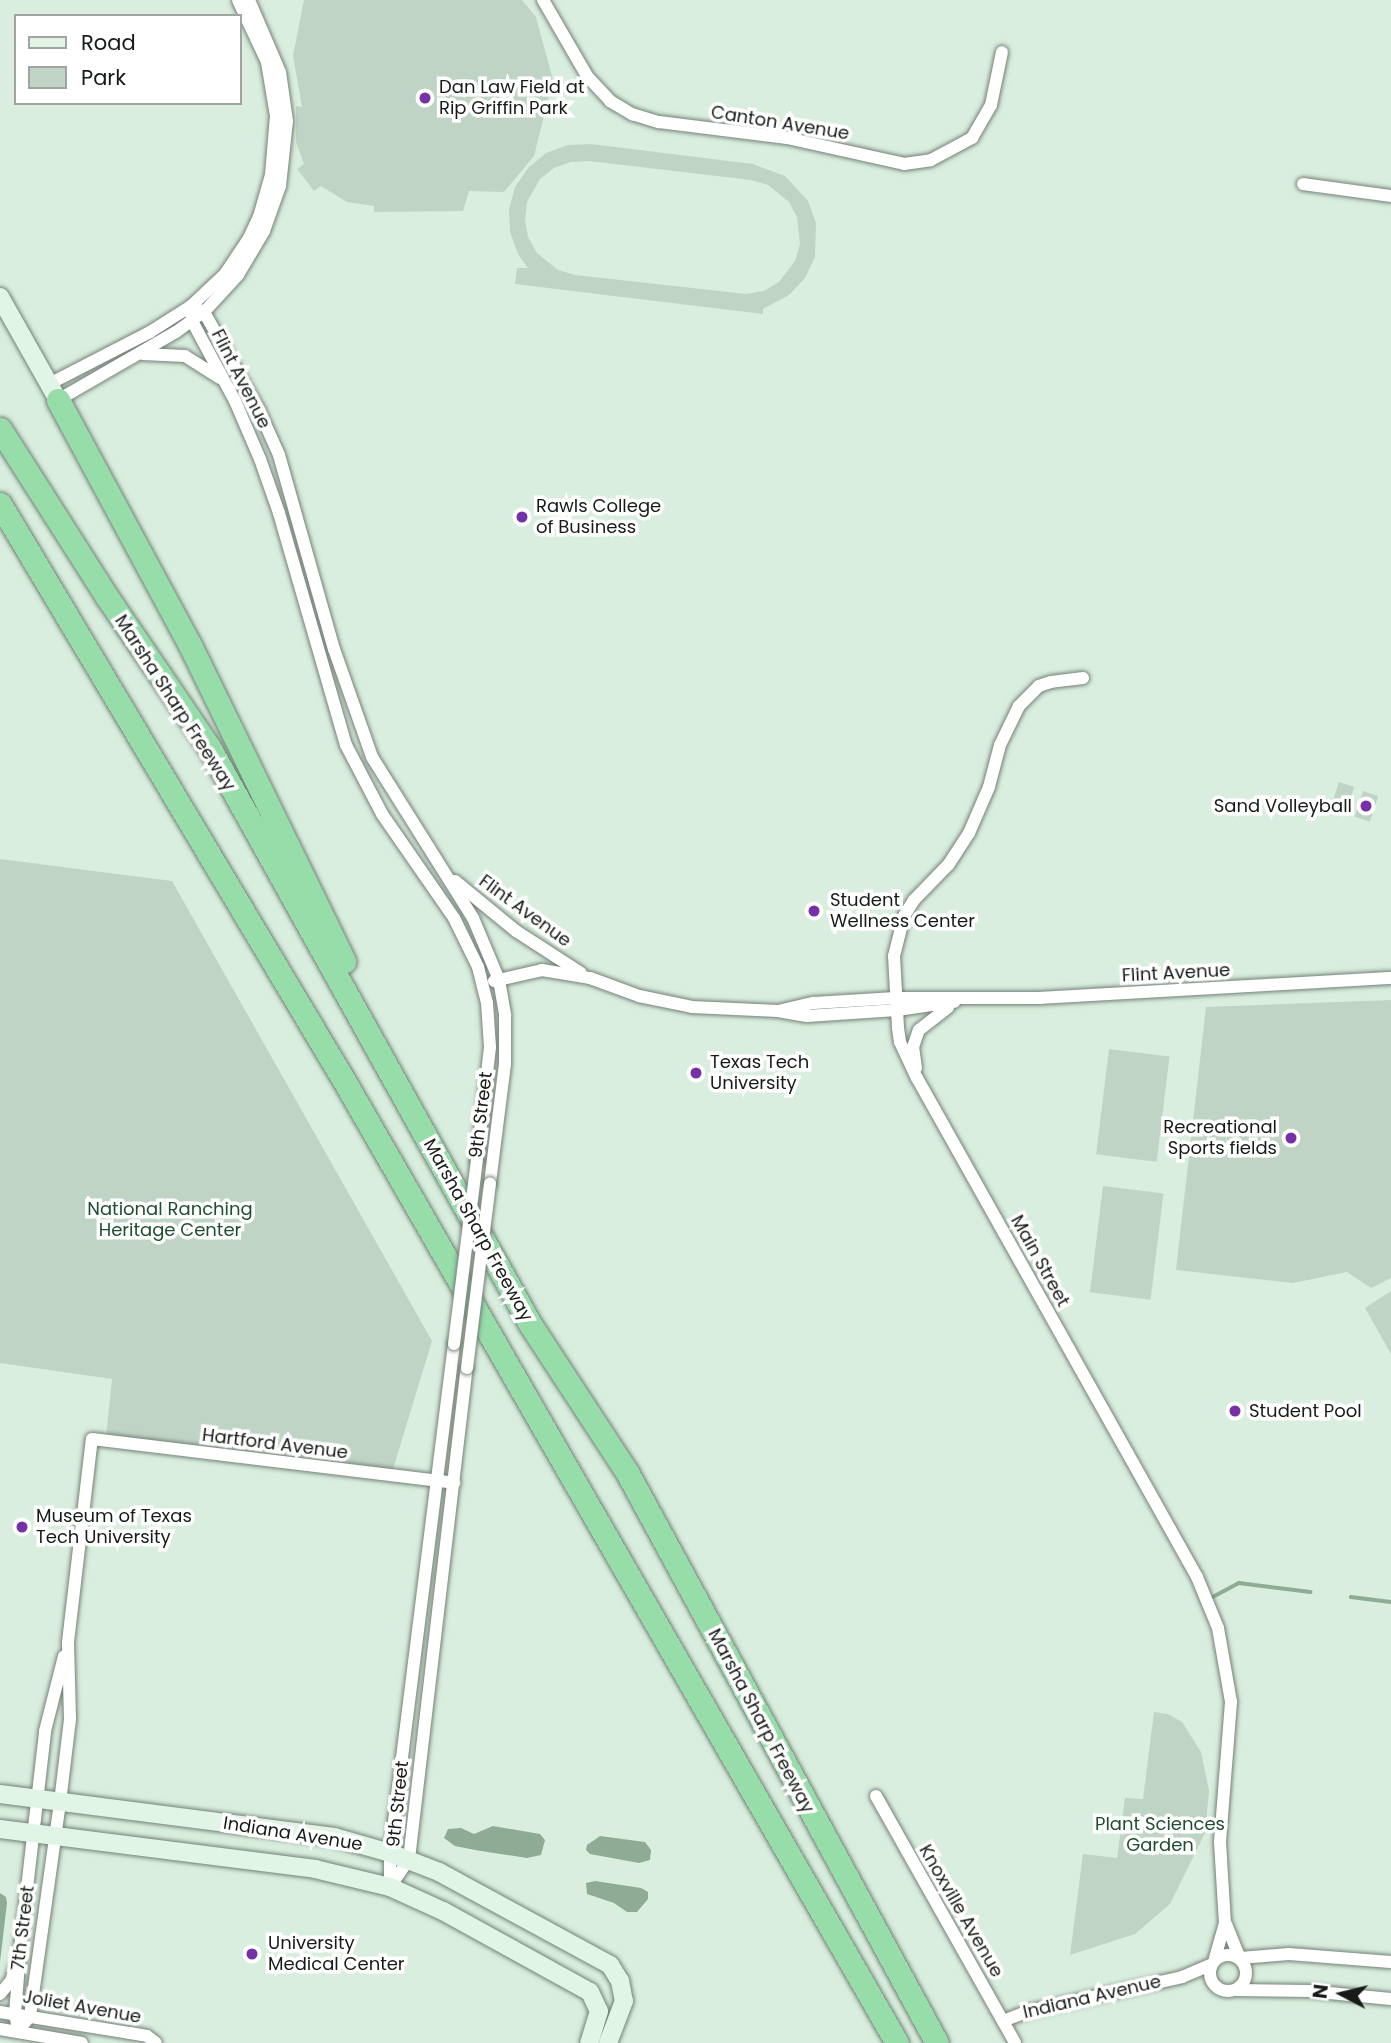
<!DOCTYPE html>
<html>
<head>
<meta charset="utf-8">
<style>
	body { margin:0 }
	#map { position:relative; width:1391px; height:2043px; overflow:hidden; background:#eaf8ed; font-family:Poppins,sans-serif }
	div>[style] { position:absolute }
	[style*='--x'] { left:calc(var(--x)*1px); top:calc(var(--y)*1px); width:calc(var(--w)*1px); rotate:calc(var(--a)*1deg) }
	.built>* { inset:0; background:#d9eede }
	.green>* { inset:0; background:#c0d4c5; transform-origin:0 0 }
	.water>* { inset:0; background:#8eab95 }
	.stream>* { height:3.5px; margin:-1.75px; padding:0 1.75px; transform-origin:1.75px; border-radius:1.75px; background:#8eab95 }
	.roads { filter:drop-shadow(0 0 2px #758178) drop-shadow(0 0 2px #758178) }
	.street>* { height:12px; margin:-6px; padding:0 6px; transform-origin:6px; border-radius:6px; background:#fff }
	.street>.ring { margin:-6px; padding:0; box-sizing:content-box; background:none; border:12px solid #fff; border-radius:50% }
	.secondary>* { height:18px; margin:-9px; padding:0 9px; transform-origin:9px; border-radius:9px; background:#e0f5e6 }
	.highway>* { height:23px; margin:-11.5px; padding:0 11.5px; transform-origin:11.5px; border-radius:11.5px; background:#96ddaa }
	.bridges { filter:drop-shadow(0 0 2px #758178) drop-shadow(0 0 2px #758178) }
	.street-bridge>* { height:12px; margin:-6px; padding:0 6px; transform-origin:6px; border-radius:6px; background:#fff }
	.dots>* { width:19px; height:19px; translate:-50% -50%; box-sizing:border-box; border:4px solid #fff; border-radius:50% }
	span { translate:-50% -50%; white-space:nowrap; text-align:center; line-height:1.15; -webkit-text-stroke:7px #fff; paint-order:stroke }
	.poi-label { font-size:18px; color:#161b17 }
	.left { translate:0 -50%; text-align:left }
	.right { translate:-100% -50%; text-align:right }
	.street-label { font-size:18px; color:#161b17 }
	.park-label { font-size:18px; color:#1e4e2e }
	.legend { position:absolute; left:14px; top:14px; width:228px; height:91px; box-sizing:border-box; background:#fff; border:2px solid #a2a4a2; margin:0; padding:9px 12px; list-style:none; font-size:21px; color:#161b17 }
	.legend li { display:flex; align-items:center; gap:14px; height:35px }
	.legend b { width:35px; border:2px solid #a2a4a2 }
	.north { position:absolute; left:1307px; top:1959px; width:70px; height:70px; -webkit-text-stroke:5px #fff; paint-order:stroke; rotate:277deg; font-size:19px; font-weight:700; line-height:28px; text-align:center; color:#161b17 }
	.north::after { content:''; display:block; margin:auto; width:24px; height:32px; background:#161b17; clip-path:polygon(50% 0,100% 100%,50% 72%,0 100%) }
</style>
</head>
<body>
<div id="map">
	<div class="built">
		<i style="clip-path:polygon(evenodd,0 0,1391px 0,1391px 2043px,0 2043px,0 0,16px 16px,240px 16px,240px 103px,16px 103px,16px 16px)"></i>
	</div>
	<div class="green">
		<i style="clip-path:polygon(304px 0,522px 0,536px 17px,553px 80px,534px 156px,504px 192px,469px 191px,463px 211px,374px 212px,374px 206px,347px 202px,321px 186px,314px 191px,297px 169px,304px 164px,296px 142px,296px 106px,302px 107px,293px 56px)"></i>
		<i style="clip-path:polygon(evenodd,591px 144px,753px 164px,785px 176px,808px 201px,816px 223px,815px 257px,805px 278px,789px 295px,763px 309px,763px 314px,515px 284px,517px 268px,528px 268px,518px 254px,510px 232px,509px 209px,515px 187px,528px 168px,546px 153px,568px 145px,591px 144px,589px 161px,751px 180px,768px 185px,789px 202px,797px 217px,800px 244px,795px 261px,779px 282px,764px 291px,746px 294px,575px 275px,558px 270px,537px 253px,528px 237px,525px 220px,527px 202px,540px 179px,554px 168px,571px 162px,589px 161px)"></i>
		<i style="left:1339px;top:782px;width:16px;height:27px;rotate:18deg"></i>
		<i style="left:1363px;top:791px;width:16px;height:27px;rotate:18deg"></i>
		<i style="clip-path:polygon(0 859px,172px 881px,432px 1341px,393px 1469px,106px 1436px,112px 1379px,0 1363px)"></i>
		<i style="clip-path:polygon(1391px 1000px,1391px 1278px,1371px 1288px,1347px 1272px,1293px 1283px,1176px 1270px,1206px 1007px)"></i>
		<i style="left:1109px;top:1049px;width:61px;height:106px;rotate:7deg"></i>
		<i style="left:1103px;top:1186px;width:61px;height:107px;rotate:7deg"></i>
		<i style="clip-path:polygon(1391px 1291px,1391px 1354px,1365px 1308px)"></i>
		<i style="clip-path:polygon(1154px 1712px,1168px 1714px,1182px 1722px,1201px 1752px,1209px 1791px,1205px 1833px,1170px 1904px,1135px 1934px,1070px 1955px,1083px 1854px,1117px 1858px,1125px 1798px,1143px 1799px)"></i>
	</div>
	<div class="water">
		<i style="clip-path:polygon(493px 1826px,540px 1834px,545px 1840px,541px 1855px,527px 1858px,475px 1850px,455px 1846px,444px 1838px,448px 1829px,461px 1828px,474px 1834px)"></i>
		<i style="clip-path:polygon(600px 1836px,645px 1842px,651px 1850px,650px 1860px,639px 1863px,590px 1854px,586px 1850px,587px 1845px)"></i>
		<i style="clip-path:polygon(595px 1881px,641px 1888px,648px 1892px,648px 1899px,637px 1912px,627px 1912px,614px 1903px,587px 1894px,586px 1883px)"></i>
		<i style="clip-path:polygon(0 1893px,6px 1897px,7px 1903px,0 1962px)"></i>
	</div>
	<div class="stream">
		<i style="--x:1351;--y:1597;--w:40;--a:7.1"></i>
		<i style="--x:1209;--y:1599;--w:34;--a:-28"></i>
		<i style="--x:1239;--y:1583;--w:72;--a:7.2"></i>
	</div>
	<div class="roads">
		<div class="street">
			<i style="--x:543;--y:0;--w:88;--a:59.9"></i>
			<i style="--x:587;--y:76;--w:34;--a:47"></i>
			<i style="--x:610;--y:101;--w:26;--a:31"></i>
			<i style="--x:632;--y:114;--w:28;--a:17"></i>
			<i style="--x:659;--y:122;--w:129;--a:7.1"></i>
			<i style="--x:787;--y:138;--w:120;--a:12.5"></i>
			<i style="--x:904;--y:164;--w:27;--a:-8"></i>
			<i style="--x:931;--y:160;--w:47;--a:-28.2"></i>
			<i style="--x:972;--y:138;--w:38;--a:-60"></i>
			<i style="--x:991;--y:105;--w:54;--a:-78.3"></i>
			<i style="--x:1303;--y:184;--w:89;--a:7.8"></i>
			<i style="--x:191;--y:306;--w:14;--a:25"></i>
			<i style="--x:204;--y:312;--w:112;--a:60.7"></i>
			<i style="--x:259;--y:410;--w:49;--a:66"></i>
			<i style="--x:279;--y:455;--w:202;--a:74.2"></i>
			<i style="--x:334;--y:649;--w:114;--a:70.6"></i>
			<i style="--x:372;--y:757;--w:190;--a:57.9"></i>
			<i style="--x:473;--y:918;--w:67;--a:67.2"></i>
			<i style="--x:499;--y:980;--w:36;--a:80"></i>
			<i style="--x:505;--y:1015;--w:49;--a:90"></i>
			<i style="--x:505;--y:1064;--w:120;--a:97.2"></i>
			<i style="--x:191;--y:306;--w:15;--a:86"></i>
			<i style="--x:192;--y:321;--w:91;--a:61.7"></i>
			<i style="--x:235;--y:401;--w:63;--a:66.7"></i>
			<i style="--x:260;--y:459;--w:57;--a:70.6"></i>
			<i style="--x:279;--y:513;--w:241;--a:73.9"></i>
			<i style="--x:346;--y:745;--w:78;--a:62.4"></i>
			<i style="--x:382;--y:814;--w:126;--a:55.3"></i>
			<i style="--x:454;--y:918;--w:55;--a:63.9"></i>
			<i style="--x:478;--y:967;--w:37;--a:76"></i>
			<i style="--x:487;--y:1003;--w:44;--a:86.1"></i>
			<i style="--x:490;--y:1047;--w:114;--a:96.6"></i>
			<i style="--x:143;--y:354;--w:42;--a:2.7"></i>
			<i style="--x:185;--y:356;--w:41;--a:32.2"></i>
			<i style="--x:49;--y:384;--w:114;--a:-27.2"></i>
			<i style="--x:150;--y:332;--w:49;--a:-32.4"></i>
			<i style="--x:191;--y:306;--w:47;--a:-43.3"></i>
			<i style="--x:225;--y:274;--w:43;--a:-56.3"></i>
			<i style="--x:249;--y:238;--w:23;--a:-65"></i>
			<i style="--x:259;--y:217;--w:44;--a:-74.1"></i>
			<i style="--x:271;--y:175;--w:59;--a:-85.2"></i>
			<i style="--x:276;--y:116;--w:55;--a:-99.5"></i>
			<i style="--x:267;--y:62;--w:68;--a:-115.1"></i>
			<i style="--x:58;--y:400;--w:136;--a:-30"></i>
			<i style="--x:176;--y:332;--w:34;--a:-36"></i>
			<i style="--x:204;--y:312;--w:50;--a:-47.4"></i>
			<i style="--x:238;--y:275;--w:51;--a:-59.4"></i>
			<i style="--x:264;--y:231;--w:48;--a:-70.4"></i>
			<i style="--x:280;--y:186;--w:65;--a:-83.9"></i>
			<i style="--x:287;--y:121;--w:49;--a:-98.1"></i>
			<i style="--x:280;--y:72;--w:78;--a:-113.3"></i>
			<i style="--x:1083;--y:678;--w:32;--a:173"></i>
			<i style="--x:1051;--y:682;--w:13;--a:162"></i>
			<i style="--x:1039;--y:686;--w:28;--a:135"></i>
			<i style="--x:1019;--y:706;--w:43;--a:116"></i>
			<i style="--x:1000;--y:745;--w:43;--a:104.7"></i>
			<i style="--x:989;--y:787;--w:50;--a:113.5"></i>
			<i style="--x:969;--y:833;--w:38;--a:123"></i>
			<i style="--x:948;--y:865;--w:49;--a:134.2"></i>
			<i style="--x:914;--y:900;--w:19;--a:122"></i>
			<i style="--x:904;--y:916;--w:41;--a:104"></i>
			<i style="--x:894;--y:956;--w:72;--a:86.8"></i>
			<i style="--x:898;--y:1028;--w:14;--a:82"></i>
			<i style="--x:900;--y:1042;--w:40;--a:65"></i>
			<i style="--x:917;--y:1078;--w:572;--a:60.7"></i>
			<i style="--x:1197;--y:1577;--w:55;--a:67.6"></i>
			<i style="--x:1218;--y:1628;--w:75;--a:80"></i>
			<i style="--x:1231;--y:1702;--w:140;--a:94.5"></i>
			<i style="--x:1220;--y:1842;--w:81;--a:86.5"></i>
			<i style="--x:1225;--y:1923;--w:37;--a:106"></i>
			<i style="--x:455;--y:881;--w:79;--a:39.3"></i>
			<i style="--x:516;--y:931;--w:77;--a:32.9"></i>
			<i style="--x:494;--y:981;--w:49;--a:-12.9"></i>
			<i style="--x:542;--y:970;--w:49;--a:9.5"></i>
			<i style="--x:590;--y:978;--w:52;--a:20.2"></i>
			<i style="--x:639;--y:996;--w:54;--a:11.7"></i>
			<i style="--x:692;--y:1007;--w:86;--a:2.7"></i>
			<i style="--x:778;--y:1011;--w:29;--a:10"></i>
			<i style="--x:807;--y:1016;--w:90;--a:-3.8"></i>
			<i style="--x:897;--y:1010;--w:58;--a:-8"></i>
			<i style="--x:778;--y:1011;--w:37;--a:-13"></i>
			<i style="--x:814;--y:1003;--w:81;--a:-3.5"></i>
			<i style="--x:895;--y:998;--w:145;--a:0"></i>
			<i style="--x:1040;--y:998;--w:352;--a:-3.3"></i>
			<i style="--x:916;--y:1068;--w:21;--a:-98"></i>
			<i style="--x:913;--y:1047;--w:18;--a:-71"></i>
			<i style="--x:919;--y:1030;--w:37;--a:-38"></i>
			<i style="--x:876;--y:1796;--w:283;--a:60.6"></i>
			<i style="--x:390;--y:1887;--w:34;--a:-90"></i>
			<i style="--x:390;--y:1853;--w:513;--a:-82.83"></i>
			<i style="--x:390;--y:1887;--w:34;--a:-56"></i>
			<i style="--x:409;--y:1859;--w:494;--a:-83.3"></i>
			<i style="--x:1226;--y:1924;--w:37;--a:68"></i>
			<i style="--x:1240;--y:1958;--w:49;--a:-4.7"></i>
			<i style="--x:1289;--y:1954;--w:102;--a:4.5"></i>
			<i class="ring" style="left:1210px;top:1955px;width:24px;height:24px"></i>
			<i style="--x:1235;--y:1990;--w:74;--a:0.8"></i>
			<i style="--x:1309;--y:1991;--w:82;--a:5.6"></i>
			<i style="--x:0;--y:1994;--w:17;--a:-50"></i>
			<i style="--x:11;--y:1981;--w:14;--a:-73"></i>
			<i style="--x:0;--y:2012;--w:132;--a:9.2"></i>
			<i style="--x:130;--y:2033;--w:17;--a:10"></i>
			<i style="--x:147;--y:2036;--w:11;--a:38"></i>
			<i style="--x:1003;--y:2021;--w:28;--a:-21"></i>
			<i style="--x:1029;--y:2011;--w:157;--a:-12.5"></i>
			<i style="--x:1182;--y:1977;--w:33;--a:-23"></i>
			<i style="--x:0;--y:2029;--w:83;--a:9.7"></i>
			<i style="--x:18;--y:2031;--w:19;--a:-51"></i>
			<i style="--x:30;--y:2016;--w:216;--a:-82"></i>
			<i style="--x:60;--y:1802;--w:84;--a:-83.1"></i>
			<i style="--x:70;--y:1719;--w:77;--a:-91.5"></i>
			<i style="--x:68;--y:1642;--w:204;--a:-83.3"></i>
			<i style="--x:92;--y:1439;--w:365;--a:6.9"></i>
			<i style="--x:18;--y:2031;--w:18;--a:-99"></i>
			<i style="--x:15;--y:2013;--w:73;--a:-85.3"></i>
			<i style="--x:21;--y:1940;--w:210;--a:-83.4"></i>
			<i style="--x:45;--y:1731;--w:77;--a:-75.8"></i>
		</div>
		<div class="secondary">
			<i style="--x:0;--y:297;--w:118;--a:60.6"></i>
			<i style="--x:0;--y:1794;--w:337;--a:7.3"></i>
			<i style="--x:334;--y:1837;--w:58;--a:15.9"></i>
			<i style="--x:390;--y:1853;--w:53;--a:21.2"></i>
			<i style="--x:439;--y:1872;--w:195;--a:28.5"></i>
			<i style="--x:610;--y:1965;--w:19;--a:58"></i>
			<i style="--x:620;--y:1981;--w:20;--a:79"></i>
			<i style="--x:624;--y:2001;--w:45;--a:110.9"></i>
			<i style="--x:0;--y:1829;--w:318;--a:7.2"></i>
			<i style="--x:315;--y:1869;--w:77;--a:13.5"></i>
			<i style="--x:390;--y:1887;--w:58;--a:24.4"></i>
			<i style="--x:443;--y:1911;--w:168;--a:28.9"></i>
			<i style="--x:590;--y:1992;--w:21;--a:65"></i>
			<i style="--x:599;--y:2011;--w:34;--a:107"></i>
		</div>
		<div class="highway">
			<i style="--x:58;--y:400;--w:278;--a:61.7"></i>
			<i style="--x:190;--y:645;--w:352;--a:64"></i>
			<i style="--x:0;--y:429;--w:199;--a:57.5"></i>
			<i style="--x:107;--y:597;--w:181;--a:55.8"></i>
			<i style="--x:209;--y:747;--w:660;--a:60.91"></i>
			<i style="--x:530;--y:1324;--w:179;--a:56.8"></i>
			<i style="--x:628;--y:1474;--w:647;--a:61.5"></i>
			<i style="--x:0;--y:504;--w:675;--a:59.18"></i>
			<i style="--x:346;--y:1084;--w:1106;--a:60.12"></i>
		</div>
	</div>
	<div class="bridges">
		<div class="street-bridge">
			<i style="--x:454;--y:1344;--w:185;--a:-82.9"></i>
			<i style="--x:467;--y:1368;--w:186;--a:-82.9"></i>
		</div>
	</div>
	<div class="dots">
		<i style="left:425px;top:98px;background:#7531a5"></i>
		<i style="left:522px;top:517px;background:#7531a5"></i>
		<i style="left:1366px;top:806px;background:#7531a5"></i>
		<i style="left:814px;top:911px;background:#7531a5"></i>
		<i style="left:696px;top:1073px;background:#7531a5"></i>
		<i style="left:1291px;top:1138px;background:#7531a5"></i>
		<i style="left:1235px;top:1411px;background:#7531a5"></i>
		<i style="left:22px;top:1527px;background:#7531a5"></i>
		<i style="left:252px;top:1954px;background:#7531a5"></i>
	</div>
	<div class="poi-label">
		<span class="left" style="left:439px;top:98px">Dan Law Field at<br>Rip Griffin Park</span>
		<span class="left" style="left:536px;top:517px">Rawls College<br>of Business</span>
		<span class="right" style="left:1352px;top:806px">Sand Volleyball</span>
		<span class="left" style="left:830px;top:911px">Student<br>Wellness Center</span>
		<span class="left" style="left:710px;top:1073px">Texas Tech<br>University</span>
		<span class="right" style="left:1277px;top:1138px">Recreational<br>Sports fields</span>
		<span class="left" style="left:1249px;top:1411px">Student Pool</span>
		<span class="left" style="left:36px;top:1527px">Museum of Texas<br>Tech University</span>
		<span class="left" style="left:268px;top:1954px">University<br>Medical Center</span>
	</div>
	<div class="street-label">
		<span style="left:780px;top:123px;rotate:9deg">Canton Avenue</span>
		<span style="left:241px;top:379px;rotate:63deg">Flint Avenue</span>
		<span style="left:175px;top:703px;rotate:57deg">Marsha Sharp Freeway</span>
		<span style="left:525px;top:911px;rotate:36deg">Flint Avenue</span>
		<span style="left:1176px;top:973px;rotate:-3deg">Flint Avenue</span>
		<span style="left:481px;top:1115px;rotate:-83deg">9th Street</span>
		<span style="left:478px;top:1230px;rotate:61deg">Marsha Sharp Freeway</span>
		<span style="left:1040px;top:1261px;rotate:61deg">Main Street</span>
		<span style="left:275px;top:1444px;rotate:7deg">Hartford Avenue</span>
		<span style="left:761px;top:1721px;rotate:62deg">Marsha Sharp Freeway</span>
		<span style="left:398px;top:1804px;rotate:-84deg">9th Street</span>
		<span style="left:293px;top:1834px;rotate:9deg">Indiana Avenue</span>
		<span style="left:961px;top:1911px;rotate:60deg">Knoxville Avenue</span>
		<span style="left:23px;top:1928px;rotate:-83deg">7th Street</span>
		<span style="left:1092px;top:1997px;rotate:-13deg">Indiana Avenue</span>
		<span style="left:82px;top:2007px;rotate:10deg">Joliet Avenue</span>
	</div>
	<div class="park-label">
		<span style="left:170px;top:1220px">National Ranching<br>Heritage Center</span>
		<span style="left:1160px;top:1835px">Plant Sciences<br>Garden</span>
	</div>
	<ul class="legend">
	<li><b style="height:9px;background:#e0f5e6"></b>Road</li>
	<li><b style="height:19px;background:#c0d4c5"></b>Park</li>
	</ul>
	<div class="north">N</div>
</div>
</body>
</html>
